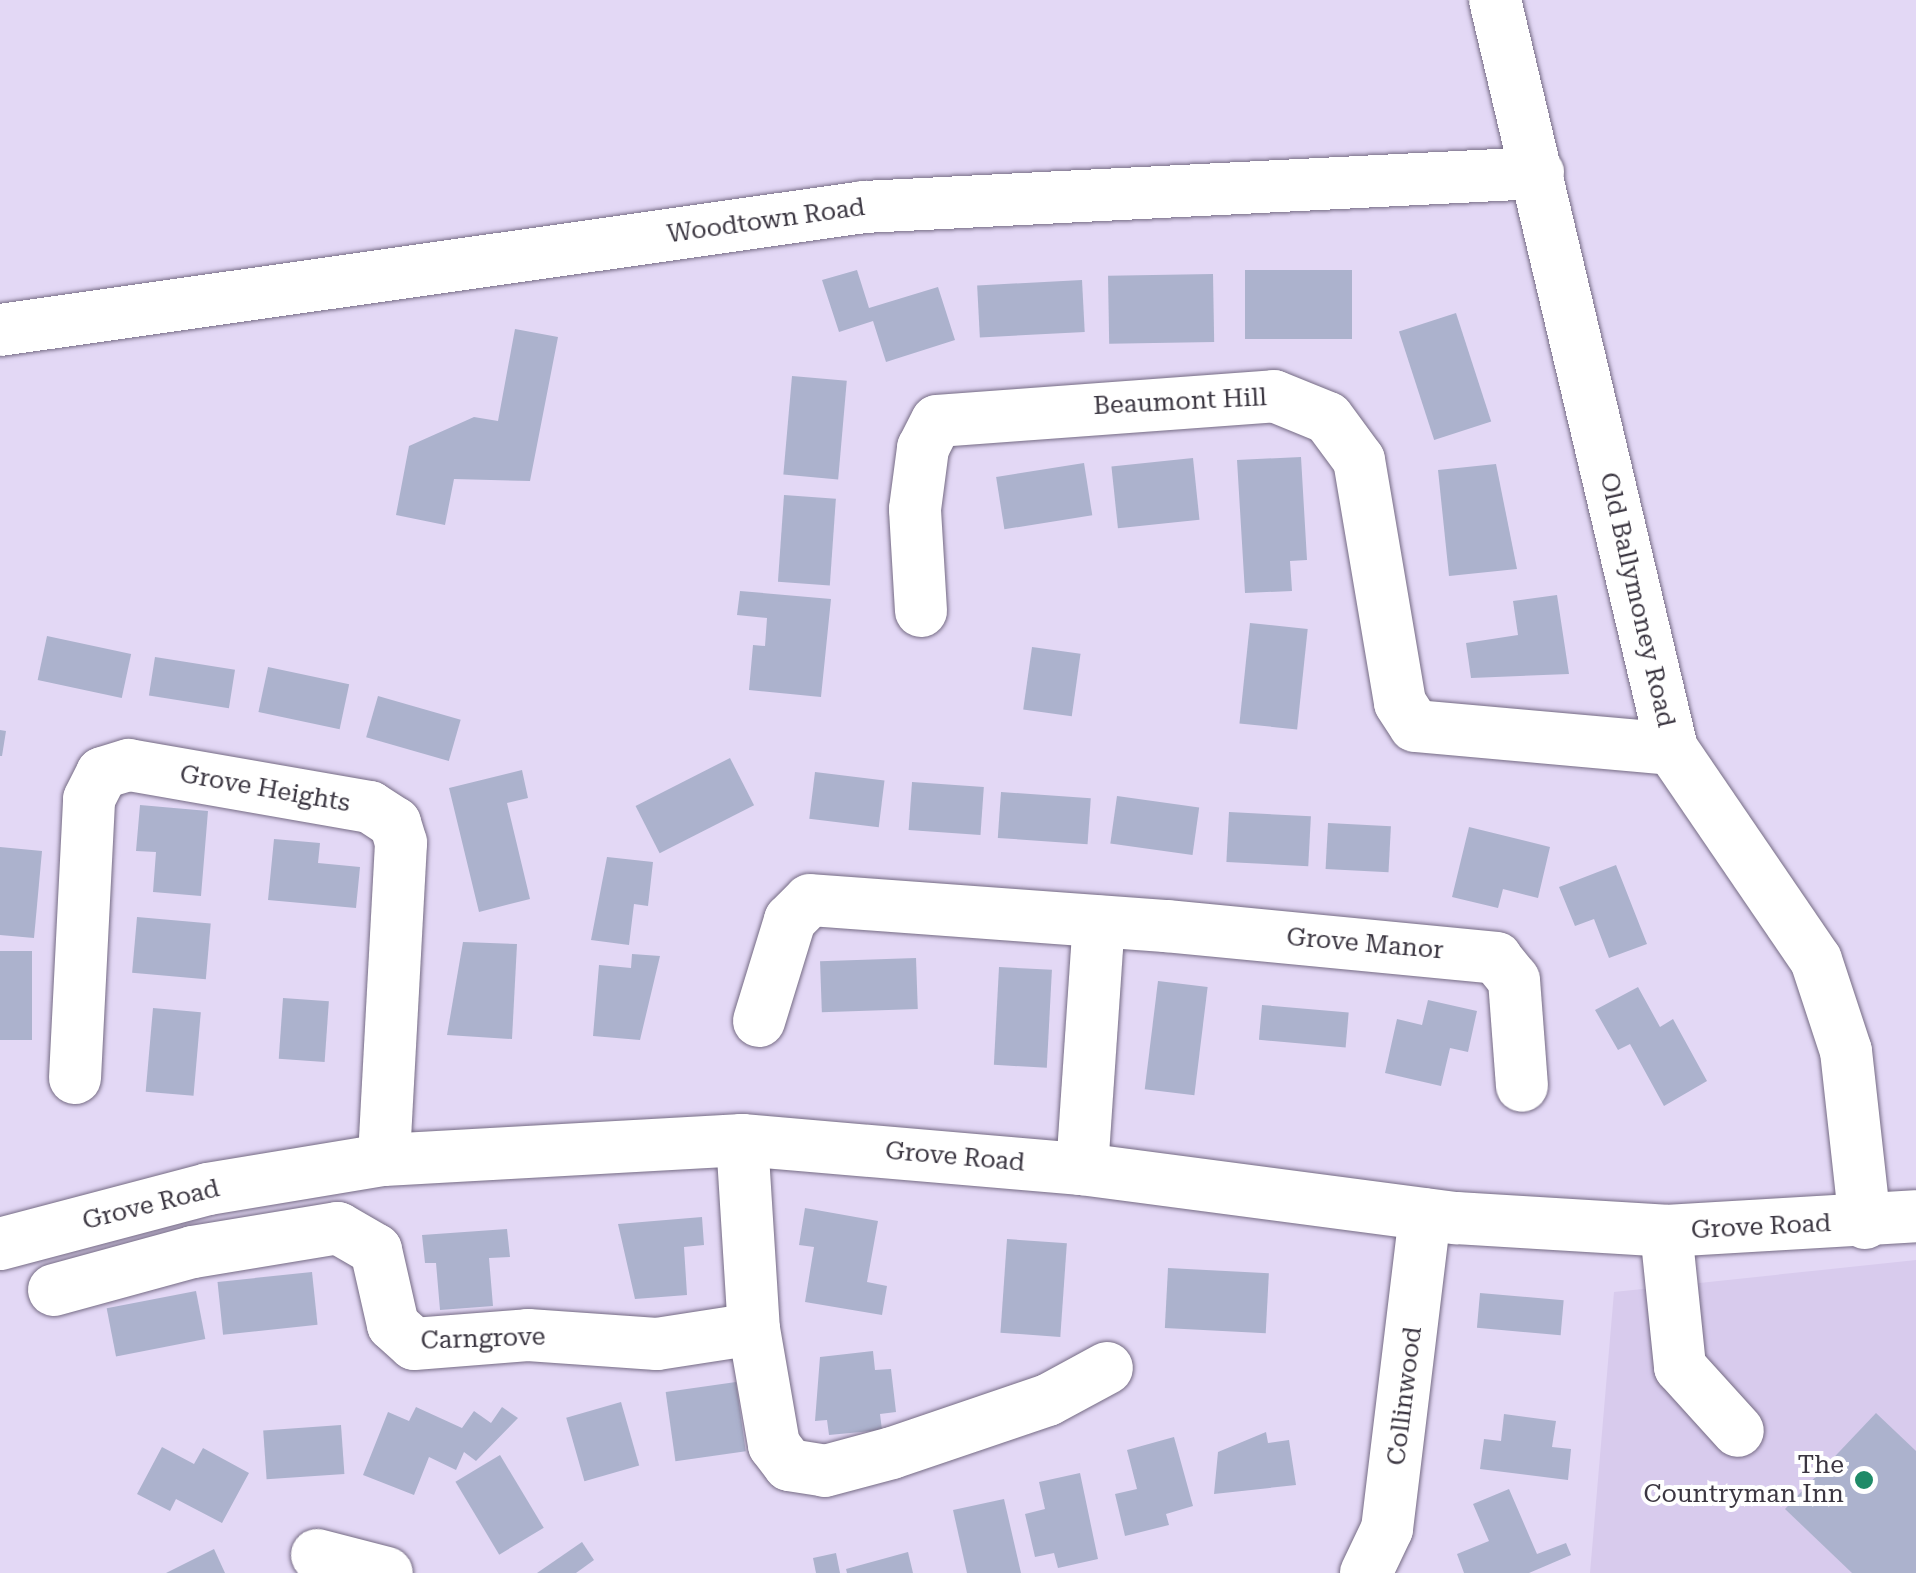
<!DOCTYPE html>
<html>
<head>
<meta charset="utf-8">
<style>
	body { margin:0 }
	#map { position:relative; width:1916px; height:1573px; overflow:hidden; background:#e3d8f5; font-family:"Roboto Serif",serif }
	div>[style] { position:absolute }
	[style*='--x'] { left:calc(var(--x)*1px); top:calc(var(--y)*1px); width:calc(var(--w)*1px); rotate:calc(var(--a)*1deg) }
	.built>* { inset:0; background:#d8cbed }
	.building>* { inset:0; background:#acb2cd; transform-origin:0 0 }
	.roads { filter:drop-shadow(0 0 2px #756b84) drop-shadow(0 0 2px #756b84) }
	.minor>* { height:52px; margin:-26px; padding:0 26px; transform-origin:26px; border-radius:26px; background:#fff }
	.dots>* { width:28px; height:28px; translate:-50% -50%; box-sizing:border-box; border:5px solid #fff; border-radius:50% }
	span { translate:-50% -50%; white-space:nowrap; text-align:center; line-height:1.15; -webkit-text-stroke:8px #fff; paint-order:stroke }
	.street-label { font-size:25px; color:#3b3641 }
	.poi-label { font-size:25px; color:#3b3641 }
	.right { translate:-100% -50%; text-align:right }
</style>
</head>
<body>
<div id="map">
	<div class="built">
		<i style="clip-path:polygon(1916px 1260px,1916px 1573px,1590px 1573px,1614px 1292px)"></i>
	</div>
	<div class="building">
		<i style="clip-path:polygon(857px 270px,869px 308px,938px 287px,955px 340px,886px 362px,873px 321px,839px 332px,822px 280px)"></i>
		<i style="left:1245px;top:270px;width:107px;height:69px"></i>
		<i style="left:1213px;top:274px;width:68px;height:105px;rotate:89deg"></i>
		<i style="left:1082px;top:280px;width:52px;height:105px;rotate:87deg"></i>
		<i style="left:1456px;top:313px;width:114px;height:60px;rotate:72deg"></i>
		<i style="clip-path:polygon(515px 329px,558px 337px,530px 481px,454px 479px,445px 525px,396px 515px,409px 446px,474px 417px,498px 421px)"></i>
		<i style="left:792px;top:376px;width:55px;height:99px;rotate:5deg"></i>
		<i style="clip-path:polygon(1301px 457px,1307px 560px,1290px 561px,1292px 591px,1245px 593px,1237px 460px)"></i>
		<i style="left:1193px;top:458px;width:62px;height:82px;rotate:84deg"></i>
		<i style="left:1084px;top:463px;width:53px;height:89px;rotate:81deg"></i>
		<i style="clip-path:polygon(1496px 464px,1517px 569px,1449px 576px,1438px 470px)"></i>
		<i style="left:784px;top:495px;width:52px;height:87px;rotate:4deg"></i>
		<i style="clip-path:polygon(740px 591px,831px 599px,821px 697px,749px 690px,753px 645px,765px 646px,767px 618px,737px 615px)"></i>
		<i style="clip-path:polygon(1557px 595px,1569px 674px,1471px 678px,1466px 643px,1518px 635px,1513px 601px)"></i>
		<i style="left:1250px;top:623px;width:58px;height:101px;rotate:6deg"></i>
		<i style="left:47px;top:636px;width:86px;height:45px;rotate:12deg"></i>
		<i style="left:1032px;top:647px;width:49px;height:63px;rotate:8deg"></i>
		<i style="left:155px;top:657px;width:81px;height:39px;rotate:9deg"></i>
		<i style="left:268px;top:667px;width:83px;height:46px;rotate:12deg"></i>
		<i style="left:378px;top:696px;width:86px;height:43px;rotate:16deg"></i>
		<i style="clip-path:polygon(0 730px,6px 731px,2px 756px,0 756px)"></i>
		<i style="left:730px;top:758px;width:53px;height:106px;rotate:63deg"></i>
		<i style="clip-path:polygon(522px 770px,528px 798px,507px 803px,530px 899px,479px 912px,449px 788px)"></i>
		<i style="left:815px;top:772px;width:70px;height:47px;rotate:7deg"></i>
		<i style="left:912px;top:782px;width:72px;height:48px;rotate:4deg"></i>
		<i style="left:1001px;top:792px;width:90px;height:46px;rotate:4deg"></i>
		<i style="left:1117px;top:796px;width:83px;height:48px;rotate:8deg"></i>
		<i style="clip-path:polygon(140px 805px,208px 811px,201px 896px,153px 892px,156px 852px,136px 851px)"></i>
		<i style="left:1229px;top:812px;width:82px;height:50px;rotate:3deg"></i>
		<i style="left:1328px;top:823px;width:63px;height:46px;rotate:3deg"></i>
		<i style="clip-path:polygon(1469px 827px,1550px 847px,1538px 898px,1503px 889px,1498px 908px,1452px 897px)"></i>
		<i style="clip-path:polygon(274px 839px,320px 843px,318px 863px,360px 867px,356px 908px,268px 900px)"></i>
		<i style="clip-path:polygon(0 847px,42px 851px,34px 938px,0 935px)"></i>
		<i style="clip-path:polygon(607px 857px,653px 862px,648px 906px,634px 904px,629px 945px,591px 940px)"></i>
		<i style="clip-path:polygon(1616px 865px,1647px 944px,1609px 958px,1594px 919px,1575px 926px,1559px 887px)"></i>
		<i style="left:137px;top:917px;width:74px;height:56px;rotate:5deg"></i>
		<i style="clip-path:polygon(463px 942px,517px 944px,512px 1039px,447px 1035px)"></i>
		<i style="left:0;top:951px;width:32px;height:89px"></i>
		<i style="clip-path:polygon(632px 954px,660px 956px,640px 1040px,593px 1036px,599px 965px,631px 968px)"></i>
		<i style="left:916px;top:958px;width:51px;height:96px;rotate:88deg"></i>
		<i style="left:999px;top:967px;width:53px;height:98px;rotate:3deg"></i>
		<i style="left:1158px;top:981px;width:50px;height:109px;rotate:7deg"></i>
		<i style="clip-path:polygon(1638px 987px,1660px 1027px,1673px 1019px,1707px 1081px,1664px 1106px,1630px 1044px,1618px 1050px,1595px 1010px)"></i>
		<i style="left:283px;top:998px;width:46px;height:61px;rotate:4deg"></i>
		<i style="clip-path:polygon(1428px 1000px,1477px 1011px,1468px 1052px,1450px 1048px,1441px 1086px,1385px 1073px,1397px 1019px,1422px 1025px)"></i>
		<i style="left:1262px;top:1005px;width:87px;height:35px;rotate:5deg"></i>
		<i style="left:153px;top:1008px;width:48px;height:84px;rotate:5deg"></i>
		<i style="clip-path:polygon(805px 1208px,878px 1221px,867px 1282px,887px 1286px,882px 1315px,805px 1302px,814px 1247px,799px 1245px)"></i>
		<i style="clip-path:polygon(702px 1217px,704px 1245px,684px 1247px,687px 1295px,635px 1299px,618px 1224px)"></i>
		<i style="clip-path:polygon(507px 1229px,510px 1257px,489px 1258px,493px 1306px,440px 1310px,436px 1263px,425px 1263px,422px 1235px)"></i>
		<i style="left:1007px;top:1239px;width:60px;height:94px;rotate:4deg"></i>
		<i style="left:1168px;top:1268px;width:101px;height:60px;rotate:3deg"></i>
		<i style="left:312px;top:1272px;width:53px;height:95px;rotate:84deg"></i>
		<i style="left:196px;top:1291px;width:49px;height:91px;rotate:79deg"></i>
		<i style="left:1480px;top:1293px;width:84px;height:35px;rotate:5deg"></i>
		<i style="clip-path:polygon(873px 1351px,875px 1370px,891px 1369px,896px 1412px,880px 1414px,882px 1430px,829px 1435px,827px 1420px,815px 1421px,820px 1357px)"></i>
		<i style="left:736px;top:1382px;width:70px;height:71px;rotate:82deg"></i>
		<i style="left:621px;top:1402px;width:66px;height:57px;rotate:74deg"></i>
		<i style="clip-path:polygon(416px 1407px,462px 1428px,474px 1411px,491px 1423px,502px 1407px,518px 1418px,476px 1461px,464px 1452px,456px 1470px,429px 1457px,414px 1495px,363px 1475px,388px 1412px,409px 1421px)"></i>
		<i style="clip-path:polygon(1876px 1413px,1916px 1451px,1916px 1573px,1852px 1573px,1785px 1509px)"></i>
		<i style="clip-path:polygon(1504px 1414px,1556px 1421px,1552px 1447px,1571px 1449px,1568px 1480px,1480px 1469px,1484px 1439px,1501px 1441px)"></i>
		<i style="left:341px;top:1425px;width:49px;height:78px;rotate:86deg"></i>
		<i style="clip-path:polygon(1266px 1432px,1268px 1443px,1289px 1440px,1296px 1485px,1214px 1494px,1218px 1452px)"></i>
		<i style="clip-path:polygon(1174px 1437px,1193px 1506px,1166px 1514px,1169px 1525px,1125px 1536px,1115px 1494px,1137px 1489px,1127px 1450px)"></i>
		<i style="clip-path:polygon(162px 1447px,194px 1464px,203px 1448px,249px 1473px,222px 1523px,176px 1499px,170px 1511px,137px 1494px)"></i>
		<i style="left:500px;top:1455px;width:85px;height:52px;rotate:59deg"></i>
		<i style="clip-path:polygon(1080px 1473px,1098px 1559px,1058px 1568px,1054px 1553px,1035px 1557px,1025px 1514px,1045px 1509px,1039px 1482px)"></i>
		<i style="clip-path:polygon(1509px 1489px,1537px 1554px,1566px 1543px,1571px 1555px,1529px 1573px,1464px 1573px,1457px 1554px,1489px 1541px,1473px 1504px)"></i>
		<i style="clip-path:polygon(1004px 1499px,1021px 1573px,967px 1573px,953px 1510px)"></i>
		<i style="clip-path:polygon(582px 1542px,594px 1560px,576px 1573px,537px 1573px)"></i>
		<i style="clip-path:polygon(214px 1549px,225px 1573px,166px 1573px)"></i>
		<i style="clip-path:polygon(908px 1552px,913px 1573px,847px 1573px,846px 1569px)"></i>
		<i style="clip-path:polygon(836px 1553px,840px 1573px,816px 1573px,813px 1558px)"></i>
	</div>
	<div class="roads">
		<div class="minor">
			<i style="--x:1495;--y:0;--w:770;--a:76.7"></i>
			<i style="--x:1672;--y:749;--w:255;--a:55.7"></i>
			<i style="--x:1816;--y:960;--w:96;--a:71.8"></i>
			<i style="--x:1846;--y:1051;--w:173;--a:83.7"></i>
			<i style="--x:0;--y:330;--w:873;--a:-8.1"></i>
			<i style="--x:864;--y:207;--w:675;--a:-2.89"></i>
			<i style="--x:921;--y:611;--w:102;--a:-93.4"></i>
			<i style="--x:915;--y:509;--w:62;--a:-82.5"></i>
			<i style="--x:923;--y:448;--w:30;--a:-63"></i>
			<i style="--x:937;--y:421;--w:338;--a:-4.2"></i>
			<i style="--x:1274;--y:396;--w:58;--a:22.2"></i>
			<i style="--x:1328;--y:418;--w:52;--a:53.6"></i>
			<i style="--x:1359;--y:460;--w:246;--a:80.4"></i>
			<i style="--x:1400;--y:703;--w:27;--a:57"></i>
			<i style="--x:1415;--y:726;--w:258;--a:5.1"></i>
			<i style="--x:759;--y:1021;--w:106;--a:-72.9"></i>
			<i style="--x:790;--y:920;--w:28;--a:-45"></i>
			<i style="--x:810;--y:900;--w:357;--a:4.2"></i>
			<i style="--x:1166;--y:926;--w:332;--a:5.5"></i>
			<i style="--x:1496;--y:958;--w:28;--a:51"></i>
			<i style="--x:1514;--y:980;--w:106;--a:85.7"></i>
			<i style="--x:75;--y:1078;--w:279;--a:-87.1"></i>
			<i style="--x:89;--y:799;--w:29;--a:-63"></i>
			<i style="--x:102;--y:773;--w:28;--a:-17"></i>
			<i style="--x:129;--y:765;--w:245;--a:9.9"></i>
			<i style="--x:370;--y:807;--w:30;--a:33"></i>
			<i style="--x:395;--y:823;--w:21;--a:73"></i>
			<i style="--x:401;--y:843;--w:317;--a:93.1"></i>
			<i style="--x:742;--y:1140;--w:189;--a:86.4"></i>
			<i style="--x:754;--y:1329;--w:118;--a:80.2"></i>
			<i style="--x:774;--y:1445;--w:25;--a:53"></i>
			<i style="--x:789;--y:1465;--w:36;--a:9"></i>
			<i style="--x:825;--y:1471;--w:69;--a:-15"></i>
			<i style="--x:892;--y:1453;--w:165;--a:-18.8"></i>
			<i style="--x:1048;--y:1400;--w:67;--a:-28.5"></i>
			<i style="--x:1082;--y:1169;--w:248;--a:-86.1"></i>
			<i style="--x:1666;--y:1231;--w:137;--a:84.1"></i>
			<i style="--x:1680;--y:1367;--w:86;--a:47.8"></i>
			<i style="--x:0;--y:1244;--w:215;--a:-14.8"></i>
			<i style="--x:208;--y:1189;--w:178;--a:-9.4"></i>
			<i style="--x:384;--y:1160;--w:359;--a:-3.2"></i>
			<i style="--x:742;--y:1140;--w:341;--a:4.9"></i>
			<i style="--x:1082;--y:1169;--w:377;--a:7.5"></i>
			<i style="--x:1456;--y:1218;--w:210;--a:3.5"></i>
			<i style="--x:1666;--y:1231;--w:250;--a:-3.4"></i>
			<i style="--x:54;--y:1290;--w:144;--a:-15.3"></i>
			<i style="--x:193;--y:1252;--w:147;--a:-9.4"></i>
			<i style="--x:338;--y:1228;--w:44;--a:30.1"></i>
			<i style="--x:376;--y:1250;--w:77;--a:77.2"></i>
			<i style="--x:393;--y:1325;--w:28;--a:42"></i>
			<i style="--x:414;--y:1344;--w:114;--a:-4.5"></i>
			<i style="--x:528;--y:1335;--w:129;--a:4"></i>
			<i style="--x:657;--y:1344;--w:98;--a:-8.8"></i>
			<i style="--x:317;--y:1555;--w:72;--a:14.4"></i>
			<i style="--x:1366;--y:1573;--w:49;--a:-64.5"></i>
			<i style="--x:1387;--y:1529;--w:317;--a:-83.1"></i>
		</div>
	</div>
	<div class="dots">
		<i style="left:1864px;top:1480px;background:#1f8b68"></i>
	</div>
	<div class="street-label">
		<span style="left:766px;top:221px;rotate:-8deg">Woodtown Road</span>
		<span style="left:1180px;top:402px;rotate:-3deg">Beaumont Hill</span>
		<span style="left:1637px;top:600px;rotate:77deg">Old Ballymoney Road</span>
		<span style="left:265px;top:789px;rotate:10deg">Grove Heights</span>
		<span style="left:1365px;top:944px;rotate:5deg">Grove Manor</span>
		<span style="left:955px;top:1157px;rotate:5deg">Grove Road</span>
		<span style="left:151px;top:1205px;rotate:-14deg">Grove Road</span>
		<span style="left:1761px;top:1227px;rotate:-3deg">Grove Road</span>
		<span style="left:483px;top:1339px;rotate:-2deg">Carngrove</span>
		<span style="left:1405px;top:1396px;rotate:-83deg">Collinwood</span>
	</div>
	<div class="poi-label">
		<span class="right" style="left:1844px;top:1480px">The<br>Countryman Inn</span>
	</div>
</div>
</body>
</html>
